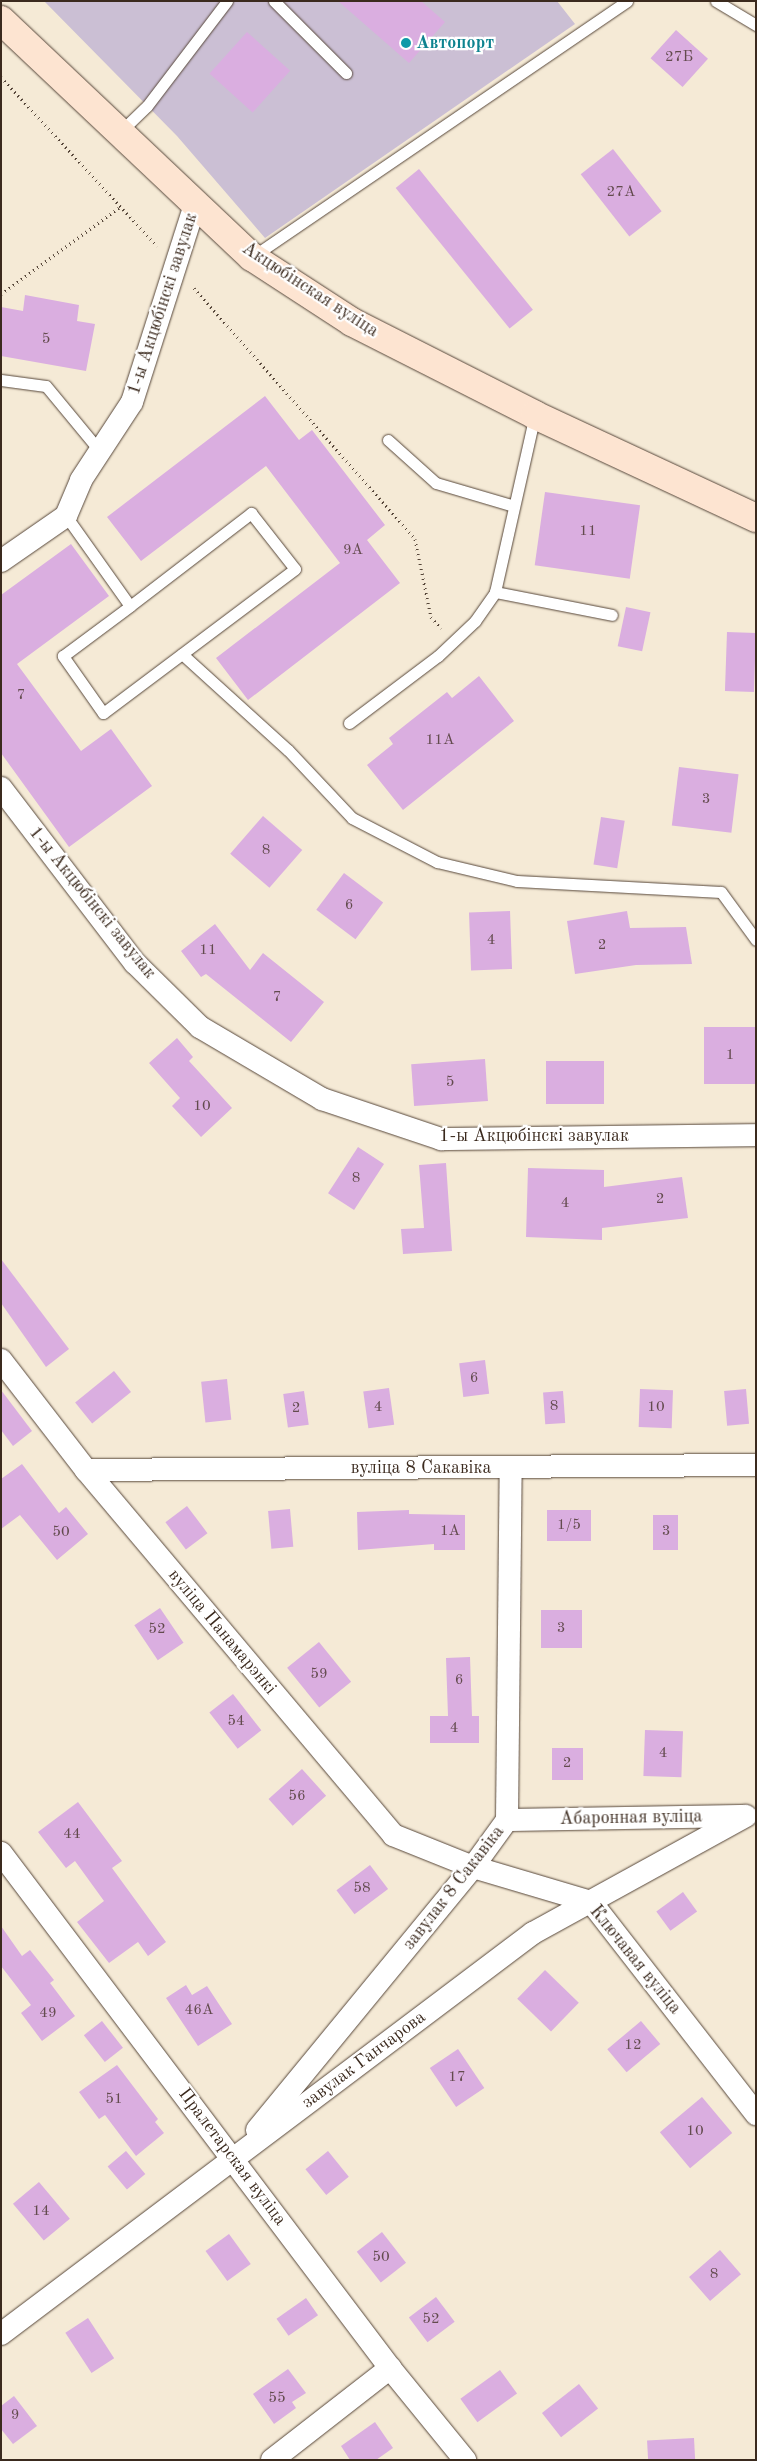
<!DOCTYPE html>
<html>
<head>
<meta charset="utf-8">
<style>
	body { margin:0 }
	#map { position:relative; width:757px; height:2461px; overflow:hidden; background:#f5ead6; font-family:"Old Standard TT",serif }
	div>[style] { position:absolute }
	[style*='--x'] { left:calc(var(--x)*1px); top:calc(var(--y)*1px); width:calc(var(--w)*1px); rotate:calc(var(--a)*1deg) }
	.industrial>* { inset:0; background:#cbbfd4 }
	.building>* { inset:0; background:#daaee0; transform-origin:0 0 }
	.path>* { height:3px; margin-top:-1.5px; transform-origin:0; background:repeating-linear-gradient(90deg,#57473a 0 1px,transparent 0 5px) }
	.roads { filter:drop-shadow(0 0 1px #57473a) drop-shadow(0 0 1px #57473a) }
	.lane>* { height:11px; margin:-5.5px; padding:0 5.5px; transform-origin:5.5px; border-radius:5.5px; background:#fff }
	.street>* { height:22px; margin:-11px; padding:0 11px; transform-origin:11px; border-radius:11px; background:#fff }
	.secondary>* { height:28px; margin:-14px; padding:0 14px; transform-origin:14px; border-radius:14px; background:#fde4d1 }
	.dots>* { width:14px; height:14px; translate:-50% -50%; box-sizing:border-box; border:2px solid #fff; border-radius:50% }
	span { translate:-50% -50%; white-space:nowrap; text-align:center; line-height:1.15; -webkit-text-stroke:4.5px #fff; paint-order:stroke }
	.number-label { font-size:15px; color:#634b4e }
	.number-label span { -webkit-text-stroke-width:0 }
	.culture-label { font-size:18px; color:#0d838f; font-weight:700 }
	.left { translate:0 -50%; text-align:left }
	.street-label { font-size:18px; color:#3b2a1e }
	.frame { position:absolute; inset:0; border:2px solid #3b2a1e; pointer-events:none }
</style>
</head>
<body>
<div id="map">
	<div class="industrial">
		<i style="clip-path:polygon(44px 1px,557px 1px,575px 24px,265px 238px,177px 136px)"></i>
	</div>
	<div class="building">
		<i style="clip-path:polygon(338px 1px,421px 1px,445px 22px,409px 63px)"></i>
		<i style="left:676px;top:30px;width:43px;height:38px;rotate:42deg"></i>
		<i style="left:247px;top:32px;width:58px;height:56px;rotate:42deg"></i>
		<i style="left:613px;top:149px;width:79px;height:41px;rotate:52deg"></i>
		<i style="left:419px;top:169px;width:181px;height:30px;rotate:51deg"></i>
		<i style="clip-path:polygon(25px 295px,79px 305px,77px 321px,95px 324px,86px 371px,1px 356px,1px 307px,23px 311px)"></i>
		<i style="clip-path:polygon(265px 396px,299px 440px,312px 430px,385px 525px,367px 540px,400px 583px,248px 700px,216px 658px,340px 563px,266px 466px,141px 561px,107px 517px)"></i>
		<i style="left:545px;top:492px;width:96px;height:74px;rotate:8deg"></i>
		<i style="clip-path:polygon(71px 544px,109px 596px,17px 664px,81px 751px,111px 729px,152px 786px,69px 847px,1px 753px,1px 595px)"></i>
		<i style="left:626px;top:607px;width:25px;height:40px;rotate:12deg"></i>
		<i style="left:727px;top:632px;width:29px;height:59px;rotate:2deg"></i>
		<i style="clip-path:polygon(479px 676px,514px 721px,403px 810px,367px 765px,393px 744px,389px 738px,404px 726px,447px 692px,452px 698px)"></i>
		<i style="left:679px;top:767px;width:60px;height:59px;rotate:7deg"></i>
		<i style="left:263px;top:816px;width:52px;height:50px;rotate:41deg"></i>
		<i style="left:601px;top:817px;width:24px;height:48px;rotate:9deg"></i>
		<i style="left:344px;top:873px;width:49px;height:46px;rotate:37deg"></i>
		<i style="left:510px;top:911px;width:58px;height:41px;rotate:88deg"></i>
		<i style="clip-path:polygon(627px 911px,630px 928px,686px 927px,692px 964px,636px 965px,575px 974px,567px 921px)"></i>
		<i style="clip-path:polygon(215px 924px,250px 970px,263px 953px,324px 1002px,291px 1042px,206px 974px,201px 977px,181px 951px)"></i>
		<i style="left:756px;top:1027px;width:57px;height:52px;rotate:90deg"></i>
		<i style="clip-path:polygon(177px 1038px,193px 1057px,189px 1061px,232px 1108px,201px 1137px,172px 1106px,180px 1098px,149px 1063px)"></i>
		<i style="left:485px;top:1059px;width:42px;height:74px;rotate:86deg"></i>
		<i style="left:546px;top:1061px;width:58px;height:43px"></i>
		<i style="left:358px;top:1147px;width:31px;height:55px;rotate:33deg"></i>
		<i style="clip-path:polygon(446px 1163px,452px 1251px,403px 1254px,401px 1229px,424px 1228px,419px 1165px)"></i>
		<i style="clip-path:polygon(528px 1168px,604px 1170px,604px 1187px,682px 1177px,688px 1218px,602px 1228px,602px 1240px,526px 1237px)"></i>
		<i style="clip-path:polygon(1px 1259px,69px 1349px,46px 1367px,1px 1303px)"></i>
		<i style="left:485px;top:1360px;width:34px;height:26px;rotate:83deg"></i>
		<i style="left:114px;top:1371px;width:27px;height:50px;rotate:51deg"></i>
		<i style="left:227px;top:1379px;width:41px;height:26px;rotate:84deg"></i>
		<i style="left:389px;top:1388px;width:37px;height:26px;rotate:82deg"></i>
		<i style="left:640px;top:1389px;width:33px;height:38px;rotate:2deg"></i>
		<i style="left:746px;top:1389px;width:35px;height:22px;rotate:85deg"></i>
		<i style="clip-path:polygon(1px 1390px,32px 1431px,13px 1446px,1px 1430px)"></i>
		<i style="left:304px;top:1391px;width:34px;height:21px;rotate:82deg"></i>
		<i style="left:563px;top:1391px;width:32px;height:20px;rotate:86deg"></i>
		<i style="clip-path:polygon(22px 1464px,59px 1513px,66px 1507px,88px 1534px,57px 1560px,20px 1515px,1px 1529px,1px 1479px)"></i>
		<i style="left:187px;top:1506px;width:34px;height:27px;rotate:53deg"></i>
		<i style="left:290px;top:1509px;width:38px;height:22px;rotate:85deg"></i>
		<i style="clip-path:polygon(409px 1510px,409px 1514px,465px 1515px,465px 1550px,434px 1550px,434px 1544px,358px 1550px,357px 1512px)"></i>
		<i style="left:591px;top:1510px;width:31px;height:44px;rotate:90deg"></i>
		<i style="left:653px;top:1515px;width:25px;height:35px"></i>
		<i style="left:160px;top:1608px;width:42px;height:31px;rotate:56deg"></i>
		<i style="left:541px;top:1610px;width:41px;height:38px"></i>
		<i style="left:319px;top:1642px;width:51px;height:41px;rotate:51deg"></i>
		<i style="clip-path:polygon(470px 1657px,472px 1716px,479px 1716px,479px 1743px,430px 1743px,430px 1716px,448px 1716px,446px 1658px)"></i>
		<i style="left:233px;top:1694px;width:46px;height:30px;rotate:52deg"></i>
		<i style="left:645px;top:1730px;width:38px;height:46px;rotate:2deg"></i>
		<i style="left:552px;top:1748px;width:31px;height:32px"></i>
		<i style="left:302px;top:1769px;width:36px;height:45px;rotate:48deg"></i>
		<i style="clip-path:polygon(78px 1802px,122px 1861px,112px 1868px,166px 1942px,148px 1956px,138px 1942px,109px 1963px,77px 1922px,104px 1901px,75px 1861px,66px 1868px,38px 1832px)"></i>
		<i style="left:370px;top:1865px;width:30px;height:42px;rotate:53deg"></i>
		<i style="left:683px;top:1892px;width:24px;height:33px;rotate:54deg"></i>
		<i style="clip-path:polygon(1px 1926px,22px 1956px,30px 1950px,54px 1980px,50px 1983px,75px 2016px,42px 2041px,21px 2013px,31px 2005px,1px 1966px)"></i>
		<i style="left:545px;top:1970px;width:47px;height:40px;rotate:44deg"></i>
		<i style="clip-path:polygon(186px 1985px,192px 1995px,207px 1986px,232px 2024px,198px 2046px,166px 1998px)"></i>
		<i style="left:102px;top:2021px;width:34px;height:23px;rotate:52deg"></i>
		<i style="left:641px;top:2021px;width:30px;height:44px;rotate:50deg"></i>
		<i style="left:458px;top:2049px;width:47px;height:34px;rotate:56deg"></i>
		<i style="clip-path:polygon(117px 2065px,158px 2119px,155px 2122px,164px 2133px,136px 2156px,105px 2115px,99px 2119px,79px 2092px)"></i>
		<i style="left:702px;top:2097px;width:47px;height:55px;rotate:50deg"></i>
		<i style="left:126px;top:2151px;width:30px;height:24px;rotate:50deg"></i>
		<i style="left:328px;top:2151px;width:33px;height:29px;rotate:51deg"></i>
		<i style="left:39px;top:2182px;width:48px;height:34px;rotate:50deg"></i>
		<i style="left:382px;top:2232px;width:39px;height:32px;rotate:52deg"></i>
		<i style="left:229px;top:2234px;width:37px;height:29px;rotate:54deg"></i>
		<i style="left:720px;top:2250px;width:32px;height:41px;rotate:49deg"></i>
		<i style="left:436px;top:2297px;width:31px;height:34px;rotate:53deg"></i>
		<i style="left:306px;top:2298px;width:21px;height:36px;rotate:55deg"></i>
		<i style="left:88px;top:2318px;width:48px;height:27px;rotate:57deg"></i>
		<i style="clip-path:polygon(288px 2369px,306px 2393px,292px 2402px,296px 2408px,274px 2424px,253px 2394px)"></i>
		<i style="left:500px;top:2370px;width:29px;height:49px;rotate:54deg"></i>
		<i style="left:579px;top:2384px;width:31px;height:47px;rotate:52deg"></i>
		<i style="clip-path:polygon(14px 2396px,37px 2426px,13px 2444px,1px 2429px,1px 2406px)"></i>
		<i style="clip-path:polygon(375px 2422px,393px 2448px,376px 2460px,350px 2460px,341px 2446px)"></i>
		<i style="left:694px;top:2438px;width:22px;height:47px;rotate:87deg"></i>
	</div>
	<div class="path">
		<i style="--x:1;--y:77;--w:230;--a:47.3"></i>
		<i style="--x:194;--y:288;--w:334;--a:48.6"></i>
		<i style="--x:415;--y:539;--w:80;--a:78.4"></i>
		<i style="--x:431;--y:617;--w:15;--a:48"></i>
		<i style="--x:1;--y:294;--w:147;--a:-36.2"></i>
	</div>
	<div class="roads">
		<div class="lane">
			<i style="--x:274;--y:1;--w:102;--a:45"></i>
			<i style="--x:716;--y:1;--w:47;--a:31"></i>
			<i style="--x:120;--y:132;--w:37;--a:-44"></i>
			<i style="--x:147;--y:106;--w:132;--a:-52.7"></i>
			<i style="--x:252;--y:257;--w:454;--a:-34.3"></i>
			<i style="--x:1;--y:380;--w:45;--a:7.6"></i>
			<i style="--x:46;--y:386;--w:83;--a:50.4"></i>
			<i style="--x:388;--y:440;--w:64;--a:41.9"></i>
			<i style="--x:436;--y:483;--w:81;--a:16.4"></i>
			<i style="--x:66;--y:516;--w:110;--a:54.6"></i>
			<i style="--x:130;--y:606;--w:153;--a:-37.5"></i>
			<i style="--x:251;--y:513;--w:71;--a:51.8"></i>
			<i style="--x:295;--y:569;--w:240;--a:143.1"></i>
			<i style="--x:103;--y:713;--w:70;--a:-125.1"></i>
			<i style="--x:63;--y:656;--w:84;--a:-36.7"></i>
			<i style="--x:495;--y:592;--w:119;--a:11.1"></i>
			<i style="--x:182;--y:654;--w:143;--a:42.2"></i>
			<i style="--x:288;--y:750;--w:93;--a:46.7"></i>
			<i style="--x:352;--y:818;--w:96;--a:27.4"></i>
			<i style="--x:437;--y:862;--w:82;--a:13.4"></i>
			<i style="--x:517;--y:881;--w:204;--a:3.1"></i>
			<i style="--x:721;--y:892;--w:59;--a:53.9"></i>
			<i style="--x:349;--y:723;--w:111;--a:-37"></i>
			<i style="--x:438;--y:656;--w:51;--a:-43.4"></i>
			<i style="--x:475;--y:621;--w:35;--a:-55"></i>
			<i style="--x:495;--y:592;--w:181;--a:-77.3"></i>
		</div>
		<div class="street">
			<i style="--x:1;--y:561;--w:79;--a:-34.7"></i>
			<i style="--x:66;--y:516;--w:39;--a:-67"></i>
			<i style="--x:81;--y:480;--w:93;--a:-56.8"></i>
			<i style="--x:132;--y:402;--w:207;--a:-72.3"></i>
			<i style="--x:1;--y:788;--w:220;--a:52.6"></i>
			<i style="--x:135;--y:963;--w:91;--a:44.6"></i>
			<i style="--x:200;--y:1027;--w:142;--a:30.5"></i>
			<i style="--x:322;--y:1099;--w:126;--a:18.6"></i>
			<i style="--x:441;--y:1139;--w:315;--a:-0.7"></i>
			<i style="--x:1;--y:1360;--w:139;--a:52.3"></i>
			<i style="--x:86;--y:1470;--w:477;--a:49.9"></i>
			<i style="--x:393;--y:1835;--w:86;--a:21.8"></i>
			<i style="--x:473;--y:1867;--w:123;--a:16.5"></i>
			<i style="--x:591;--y:1902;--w:269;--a:52.1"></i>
			<i style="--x:86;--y:1470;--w:670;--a:-0.43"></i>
			<i style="--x:507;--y:1820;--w:236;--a:-1"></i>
			<i style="--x:1;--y:1853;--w:645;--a:52.93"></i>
			<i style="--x:390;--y:2368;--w:119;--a:50.8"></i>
			<i style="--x:257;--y:2130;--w:340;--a:-50.6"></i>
			<i style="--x:473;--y:1867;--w:58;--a:-54.1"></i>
			<i style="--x:507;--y:1820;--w:353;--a:-89.4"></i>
			<i style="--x:1;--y:2334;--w:666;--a:-37.01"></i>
			<i style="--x:533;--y:1933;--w:243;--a:-28.8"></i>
			<i style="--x:272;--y:2460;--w:150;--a:-37.9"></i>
		</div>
		<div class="secondary">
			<i style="--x:1;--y:20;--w:345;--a:43.4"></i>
			<i style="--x:252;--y:257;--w:119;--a:33"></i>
			<i style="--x:352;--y:322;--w:205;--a:26.9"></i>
			<i style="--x:535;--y:415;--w:244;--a:25"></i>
		</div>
	</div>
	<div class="dots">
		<i style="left:406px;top:43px;background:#0f9aa8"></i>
	</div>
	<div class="number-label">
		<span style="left:679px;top:58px">27Б</span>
		<span style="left:621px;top:193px">27А</span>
		<span style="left:46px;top:340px">5</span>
		<span style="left:588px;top:532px">11</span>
		<span style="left:353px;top:551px">9А</span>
		<span style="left:21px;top:696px">7</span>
		<span style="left:440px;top:741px">11А</span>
		<span style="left:706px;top:800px">3</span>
		<span style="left:266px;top:851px">8</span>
		<span style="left:349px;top:906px">6</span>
		<span style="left:491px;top:941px">4</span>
		<span style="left:602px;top:946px">2</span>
		<span style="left:208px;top:951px">11</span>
		<span style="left:277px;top:998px">7</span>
		<span style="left:730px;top:1056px">1</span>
		<span style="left:450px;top:1083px">5</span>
		<span style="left:202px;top:1107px">10</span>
		<span style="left:356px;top:1179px">8</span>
		<span style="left:660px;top:1200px">2</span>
		<span style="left:565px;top:1204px">4</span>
		<span style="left:474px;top:1379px">6</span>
		<span style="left:554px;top:1407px">8</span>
		<span style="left:378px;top:1408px">4</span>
		<span style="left:656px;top:1408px">10</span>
		<span style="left:296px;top:1409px">2</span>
		<span style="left:569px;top:1526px">1/5</span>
		<span style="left:450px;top:1532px">1А</span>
		<span style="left:666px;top:1532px">3</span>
		<span style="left:61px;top:1533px">50</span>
		<span style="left:561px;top:1629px">3</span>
		<span style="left:157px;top:1630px">52</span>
		<span style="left:319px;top:1675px">59</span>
		<span style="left:459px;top:1681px">6</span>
		<span style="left:236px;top:1722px">54</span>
		<span style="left:454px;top:1729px">4</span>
		<span style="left:663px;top:1754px">4</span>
		<span style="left:567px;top:1764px">2</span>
		<span style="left:297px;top:1797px">56</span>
		<span style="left:72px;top:1835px">44</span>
		<span style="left:362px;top:1889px">58</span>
		<span style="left:199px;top:2011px">46А</span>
		<span style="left:48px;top:2014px">49</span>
		<span style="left:633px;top:2046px">12</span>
		<span style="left:457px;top:2078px">17</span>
		<span style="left:114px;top:2100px">51</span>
		<span style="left:695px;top:2132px">10</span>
		<span style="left:41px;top:2212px">14</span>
		<span style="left:381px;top:2258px">50</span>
		<span style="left:714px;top:2275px">8</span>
		<span style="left:431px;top:2320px">52</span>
		<span style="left:277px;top:2399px">55</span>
		<span style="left:15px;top:2416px">9</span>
	</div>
	<div class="culture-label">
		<span class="left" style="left:416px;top:43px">Автопорт</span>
	</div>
	<div class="street-label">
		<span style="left:310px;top:290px;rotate:33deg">Акцюбінская вуліца</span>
		<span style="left:163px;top:304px;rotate:-72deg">1-ы Акцюбінскі завулак</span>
		<span style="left:92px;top:903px;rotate:51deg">1-ы Акцюбінскі завулак</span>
		<span style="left:534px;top:1136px">1-ы Акцюбінскі завулак</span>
		<span style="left:421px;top:1468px">вуліца 8 Сакавіка</span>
		<span style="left:222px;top:1632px;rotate:50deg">вуліца Панамарэнкі</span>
		<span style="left:631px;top:1818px;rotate:-1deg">Абаронная вуліца</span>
		<span style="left:454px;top:1888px;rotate:-52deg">завулак 8 Сакавіка</span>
		<span style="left:635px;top:1960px;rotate:51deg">Ключавая вуліца</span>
		<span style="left:364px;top:2060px;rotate:-37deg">завулак Ганчарова</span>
		<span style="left:232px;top:2157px;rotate:53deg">Пралетарская вуліца</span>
	</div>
	<div class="frame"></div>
</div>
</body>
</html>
